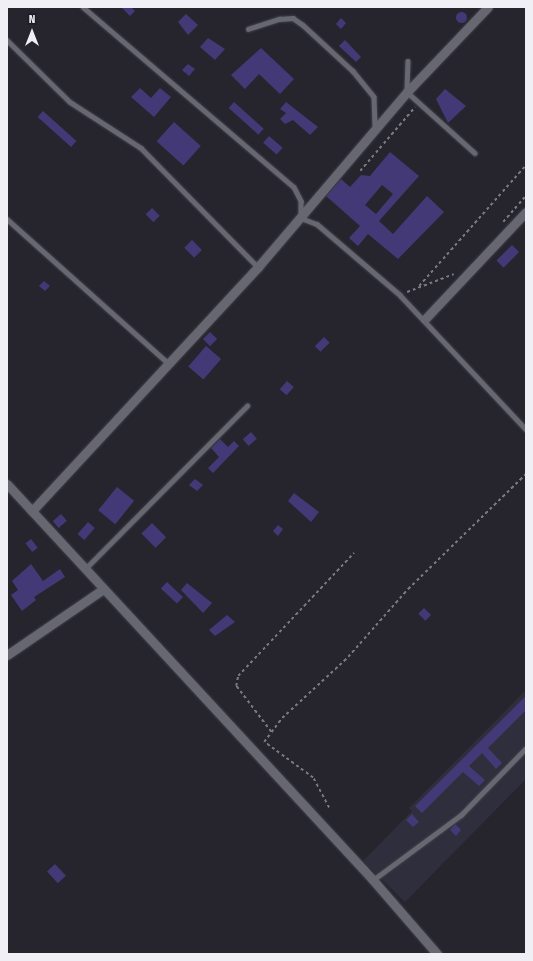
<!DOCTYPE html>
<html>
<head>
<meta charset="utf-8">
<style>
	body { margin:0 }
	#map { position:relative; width:533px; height:961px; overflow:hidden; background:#26252e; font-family:"Fira Sans Condensed",sans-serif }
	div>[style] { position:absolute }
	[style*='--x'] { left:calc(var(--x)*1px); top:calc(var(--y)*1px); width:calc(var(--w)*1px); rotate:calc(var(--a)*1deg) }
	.built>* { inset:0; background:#2f2e3c }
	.building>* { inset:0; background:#433976; transform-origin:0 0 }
	.round { border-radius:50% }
	.path>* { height:1.5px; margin-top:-0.75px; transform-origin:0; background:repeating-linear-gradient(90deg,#7b7a82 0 3px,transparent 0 6px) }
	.roads { filter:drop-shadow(0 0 1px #404047) drop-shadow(0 0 1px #404047) }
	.service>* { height:4.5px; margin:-2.25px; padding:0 2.25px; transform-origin:2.25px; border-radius:2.25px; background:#676771 }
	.minor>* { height:9px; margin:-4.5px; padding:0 4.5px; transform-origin:4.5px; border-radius:4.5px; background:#676771 }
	span { translate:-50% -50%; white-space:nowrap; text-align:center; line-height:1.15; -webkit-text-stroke:4px #1c1c24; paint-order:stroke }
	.frame { position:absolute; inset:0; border:8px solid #efeff5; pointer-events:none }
	.north { position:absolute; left:12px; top:12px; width:40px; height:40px; -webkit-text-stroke:3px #1c1c24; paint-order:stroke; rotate:0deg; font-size:11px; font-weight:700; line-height:16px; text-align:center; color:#efeff5 }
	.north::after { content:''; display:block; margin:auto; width:14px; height:18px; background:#efeff5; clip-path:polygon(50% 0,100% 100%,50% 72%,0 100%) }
</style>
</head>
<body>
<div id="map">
	<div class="built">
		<i style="clip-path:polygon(526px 690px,526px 779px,405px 902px,363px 861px,412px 811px,409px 808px)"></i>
	</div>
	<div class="building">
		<i style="clip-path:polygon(121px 7px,131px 7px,135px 11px,130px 16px)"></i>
		<i class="round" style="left:455.5px;top:11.5px;width:11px;height:11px"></i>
		<i style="clip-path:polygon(186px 14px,198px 25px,188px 35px,178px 22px)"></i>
		<i style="clip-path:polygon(341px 18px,346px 23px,341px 29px,336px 24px)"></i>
		<i style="clip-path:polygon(208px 38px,225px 49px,215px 60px,200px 47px)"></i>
		<i style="clip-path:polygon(345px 40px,361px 57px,356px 62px,339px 46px)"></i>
		<i style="clip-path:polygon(261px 48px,294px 79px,280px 94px,259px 74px,245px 89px,231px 75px)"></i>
		<i style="clip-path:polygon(188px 64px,195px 69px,189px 76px,182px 70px)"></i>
		<i style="clip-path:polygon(140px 88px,151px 98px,160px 88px,171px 97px,154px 117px,131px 97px)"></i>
		<i style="clip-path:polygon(445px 89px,466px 106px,448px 123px,436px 99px)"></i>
		<i style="left:234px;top:102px;width:40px;height:8px;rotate:42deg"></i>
		<i style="clip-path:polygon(286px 102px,318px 127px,310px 135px,293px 120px,285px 124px,280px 119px,286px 113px,280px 109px)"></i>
		<i style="left:43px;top:111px;width:45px;height:8px;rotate:42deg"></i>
		<i style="left:174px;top:122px;width:36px;height:26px;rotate:42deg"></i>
		<i style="left:269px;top:136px;width:18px;height:9px;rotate:41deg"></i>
		<i style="clip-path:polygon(evenodd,390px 152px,419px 176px,379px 221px,393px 234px,427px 196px,444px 212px,398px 259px,368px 234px,358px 246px,349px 238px,360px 226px,326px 196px,341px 179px,350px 187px,361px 175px,370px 176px,390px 152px,382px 185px,393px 194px,376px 214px,365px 205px,382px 185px)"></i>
		<i style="left:152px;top:208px;width:11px;height:9px;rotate:45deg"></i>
		<i style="left:192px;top:240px;width:14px;height:11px;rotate:45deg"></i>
		<i style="left:512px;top:245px;width:10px;height:22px;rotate:45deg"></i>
		<i style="clip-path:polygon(44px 281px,50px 286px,45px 291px,39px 286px)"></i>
		<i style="left:210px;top:332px;width:10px;height:10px;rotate:45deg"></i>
		<i style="left:324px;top:337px;width:8px;height:13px;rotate:45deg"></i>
		<i style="left:206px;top:346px;width:20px;height:27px;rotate:41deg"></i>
		<i style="left:287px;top:381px;width:9px;height:11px;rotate:41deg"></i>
		<i style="left:251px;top:432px;width:9px;height:11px;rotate:49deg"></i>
		<i style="clip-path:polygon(220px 439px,228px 447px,234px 441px,239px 446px,213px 473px,208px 468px,219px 457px,211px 448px)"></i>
		<i style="clip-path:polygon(195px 479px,203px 485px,197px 491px,189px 485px)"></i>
		<i style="left:117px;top:487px;width:22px;height:30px;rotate:39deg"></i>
		<i style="clip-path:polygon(294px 493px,319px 512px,311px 522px,288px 501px)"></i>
		<i style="left:61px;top:514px;width:9px;height:11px;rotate:49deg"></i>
		<i style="left:88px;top:522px;width:9px;height:16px;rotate:41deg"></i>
		<i style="left:152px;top:523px;width:20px;height:15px;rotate:45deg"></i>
		<i style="clip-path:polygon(278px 525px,283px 529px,278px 536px,273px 531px)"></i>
		<i style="left:31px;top:539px;width:11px;height:7px;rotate:52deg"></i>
		<i style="clip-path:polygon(31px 564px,43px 581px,60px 569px,65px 577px,34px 597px,36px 600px,22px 611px,11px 595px,18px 590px,12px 581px)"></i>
		<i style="left:167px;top:582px;width:22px;height:9px;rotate:43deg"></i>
		<i style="clip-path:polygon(187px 583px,212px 603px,203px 613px,181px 590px)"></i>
		<i style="left:424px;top:608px;width:10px;height:8px;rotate:45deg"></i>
		<i style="clip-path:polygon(227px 615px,235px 622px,215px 636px,209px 630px)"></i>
		<i style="clip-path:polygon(526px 696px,526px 710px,488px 748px,502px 763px,496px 769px,482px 753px,469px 766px,485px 780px,479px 786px,463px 772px,422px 813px,415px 806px)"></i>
		<i style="clip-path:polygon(412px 814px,419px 822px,413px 827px,406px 820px)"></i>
		<i style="clip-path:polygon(455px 824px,461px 830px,456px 836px,450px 830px)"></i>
		<i style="left:55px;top:864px;width:16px;height:11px;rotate:47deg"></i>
	</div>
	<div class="path">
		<i style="--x:360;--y:171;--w:84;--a:-49.3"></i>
		<i style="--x:503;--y:222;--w:35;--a:-49"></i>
		<i style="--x:419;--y:286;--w:162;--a:-48.5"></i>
		<i style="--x:407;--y:292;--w:50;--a:-21"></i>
		<i style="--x:271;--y:732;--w:58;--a:-127.3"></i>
		<i style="--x:236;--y:686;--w:10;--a:-79"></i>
		<i style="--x:238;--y:676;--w:169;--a:-46.7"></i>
		<i style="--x:329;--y:808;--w:34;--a:-118"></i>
		<i style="--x:313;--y:778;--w:61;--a:-143.7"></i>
		<i style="--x:264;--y:742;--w:30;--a:-53"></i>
		<i style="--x:282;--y:718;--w:90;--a:-42.7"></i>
		<i style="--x:348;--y:657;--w:91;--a:-48.6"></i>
		<i style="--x:408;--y:589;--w:165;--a:-44.3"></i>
	</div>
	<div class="roads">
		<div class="service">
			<i style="--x:83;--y:7;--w:277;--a:40.5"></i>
			<i style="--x:294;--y:187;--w:16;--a:63"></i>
			<i style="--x:301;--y:201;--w:17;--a:90"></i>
			<i style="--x:301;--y:218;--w:17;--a:21"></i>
			<i style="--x:317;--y:224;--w:109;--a:40.5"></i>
			<i style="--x:400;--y:295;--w:184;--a:46.8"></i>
			<i style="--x:248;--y:29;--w:33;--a:-18"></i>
			<i style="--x:279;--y:19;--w:14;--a:-4"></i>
			<i style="--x:293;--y:18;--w:12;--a:35"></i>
			<i style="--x:303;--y:25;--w:68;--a:42.6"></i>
			<i style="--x:353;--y:71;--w:33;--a:51"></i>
			<i style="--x:374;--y:97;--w:31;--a:88"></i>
			<i style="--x:7;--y:40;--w:88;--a:44.5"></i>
			<i style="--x:70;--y:102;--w:85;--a:32.9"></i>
			<i style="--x:141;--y:148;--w:167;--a:45.5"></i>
			<i style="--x:408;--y:61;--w:31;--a:92"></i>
			<i style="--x:407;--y:92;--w:91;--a:41.9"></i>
			<i style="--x:7;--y:219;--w:217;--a:41.8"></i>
			<i style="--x:85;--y:569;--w:230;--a:-45.2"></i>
			<i style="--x:373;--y:880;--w:109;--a:-36.5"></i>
			<i style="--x:461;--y:815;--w:93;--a:-45.9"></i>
		</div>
		<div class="minor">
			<i style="--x:425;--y:319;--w:147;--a:-46.7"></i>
			<i style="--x:7;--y:484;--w:539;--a:47.25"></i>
			<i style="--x:373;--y:880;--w:98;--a:49.1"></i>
			<i style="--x:32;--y:511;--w:333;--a:-47.2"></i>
			<i style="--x:258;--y:267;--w:230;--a:-49.6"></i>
			<i style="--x:407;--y:92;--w:117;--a:-46.4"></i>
			<i style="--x:7;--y:655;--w:115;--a:-34.4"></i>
		</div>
	</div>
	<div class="frame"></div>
	<div class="north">N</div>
</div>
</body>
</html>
